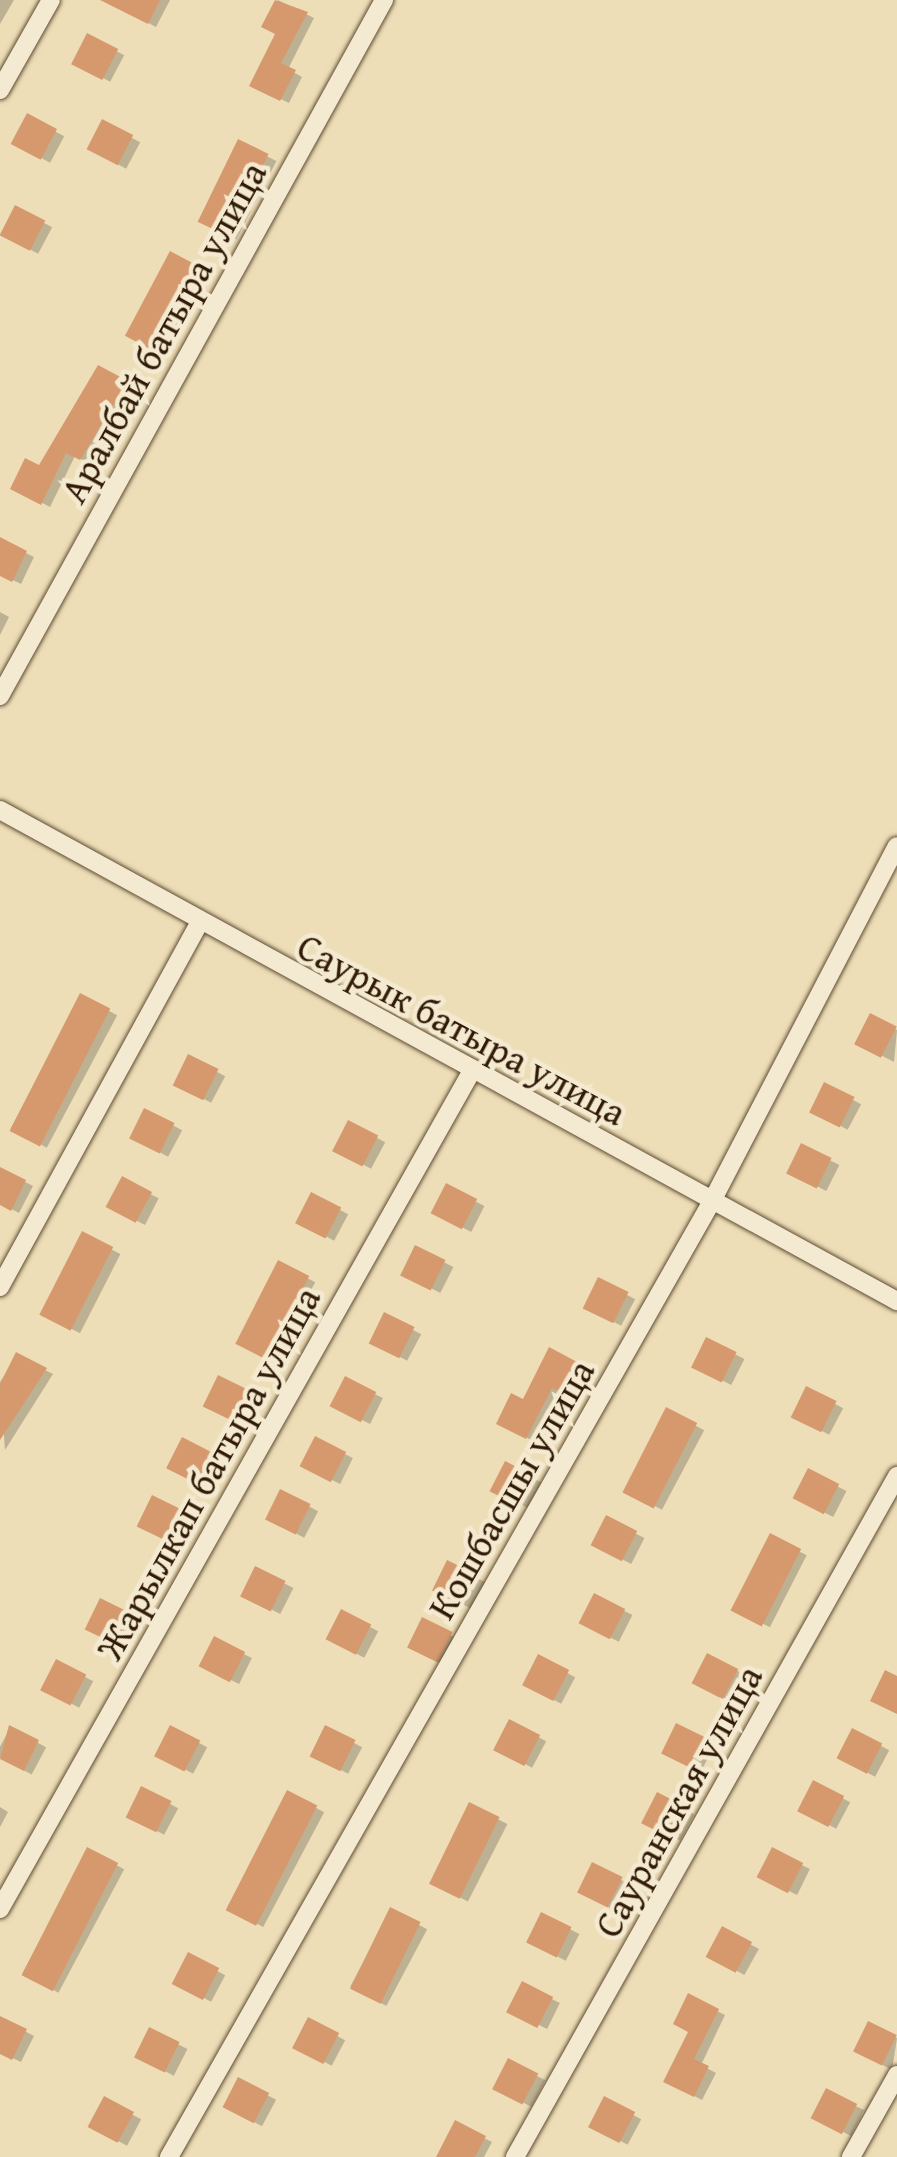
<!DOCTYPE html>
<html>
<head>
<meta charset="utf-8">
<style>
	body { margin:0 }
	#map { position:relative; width:897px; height:2157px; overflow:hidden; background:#eddeb8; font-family:"Gentium Book Plus",serif }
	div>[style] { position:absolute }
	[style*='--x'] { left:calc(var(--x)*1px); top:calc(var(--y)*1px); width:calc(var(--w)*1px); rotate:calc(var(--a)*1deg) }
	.shadow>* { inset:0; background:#0003; transform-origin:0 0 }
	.building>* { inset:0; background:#d6996e; transform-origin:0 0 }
	.roads { filter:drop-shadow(0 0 2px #604c32) drop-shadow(0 0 2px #604c32) }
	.minor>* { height:18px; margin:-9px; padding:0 9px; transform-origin:9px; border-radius:9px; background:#f3ead1 }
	span { translate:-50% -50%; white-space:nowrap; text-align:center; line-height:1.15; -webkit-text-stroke:9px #f3ead1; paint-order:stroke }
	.street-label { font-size:38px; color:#311b06 }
</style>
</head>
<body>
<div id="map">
	<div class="shadow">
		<i style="clip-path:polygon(0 0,14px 0,0 24px)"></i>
		<i style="clip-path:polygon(124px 0,170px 0,156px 27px,120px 8px)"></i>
		<i style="clip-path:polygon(278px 0,314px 18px,288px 69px,302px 77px,289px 103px,252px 85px,278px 34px,265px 26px)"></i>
		<i style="left:88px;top:36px;width:41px;height:30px;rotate:28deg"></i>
		<i style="left:28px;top:117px;width:41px;height:30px;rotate:28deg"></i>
		<i style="left:104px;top:123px;width:41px;height:30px;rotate:28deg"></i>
		<i style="left:239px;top:142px;width:42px;height:88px;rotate:27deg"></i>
		<i style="left:16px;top:208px;width:41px;height:30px;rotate:28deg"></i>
		<i style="left:171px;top:255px;width:40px;height:91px;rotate:27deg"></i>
		<i style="clip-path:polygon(99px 368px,135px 387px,89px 463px,75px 456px,50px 507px,13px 488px,40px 469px)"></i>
		<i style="clip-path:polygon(0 540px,34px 557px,21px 584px,0 574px)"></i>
		<i style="clip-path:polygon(0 612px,9px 617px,0 635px)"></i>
		<i style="left:81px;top:996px;width:41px;height:150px;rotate:28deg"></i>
		<i style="clip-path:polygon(871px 1017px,897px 1030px,894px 1062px,857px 1043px)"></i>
		<i style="left:189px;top:1057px;width:41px;height:30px;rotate:28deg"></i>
		<i style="left:825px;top:1085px;width:41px;height:29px;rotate:28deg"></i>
		<i style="left:146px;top:1111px;width:41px;height:30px;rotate:28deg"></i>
		<i style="left:349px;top:1123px;width:41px;height:30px;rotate:28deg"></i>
		<i style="left:802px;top:1146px;width:42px;height:29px;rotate:27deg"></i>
		<i style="clip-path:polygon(0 1169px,33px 1186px,19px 1213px,0 1203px)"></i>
		<i style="left:123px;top:1180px;width:40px;height:30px;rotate:27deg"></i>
		<i style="left:447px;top:1187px;width:42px;height:29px;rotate:27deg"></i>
		<i style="left:312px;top:1195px;width:41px;height:30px;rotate:28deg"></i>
		<i style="left:83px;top:1235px;width:42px;height:89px;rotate:27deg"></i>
		<i style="left:416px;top:1248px;width:42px;height:29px;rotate:27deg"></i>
		<i style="left:279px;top:1263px;width:41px;height:89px;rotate:28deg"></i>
		<i style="left:599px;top:1280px;width:41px;height:30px;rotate:28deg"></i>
		<i style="left:385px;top:1315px;width:41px;height:30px;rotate:28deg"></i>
		<i style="left:707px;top:1340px;width:42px;height:29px;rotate:27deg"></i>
		<i style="clip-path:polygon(550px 1351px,586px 1370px,572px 1396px,561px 1391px,535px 1442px,499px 1423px,524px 1402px)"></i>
		<i style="clip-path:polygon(17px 1356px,53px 1374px,5px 1450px,0 1382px)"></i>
		<i style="left:219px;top:1378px;width:41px;height:30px;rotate:28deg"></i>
		<i style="left:346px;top:1380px;width:41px;height:29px;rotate:26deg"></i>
		<i style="left:807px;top:1389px;width:41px;height:30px;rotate:28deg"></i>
		<i style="left:668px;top:1411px;width:41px;height:90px;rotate:28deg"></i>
		<i style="left:316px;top:1440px;width:41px;height:29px;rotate:26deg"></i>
		<i style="left:183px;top:1441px;width:41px;height:30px;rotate:28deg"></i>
		<i style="left:506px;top:1465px;width:41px;height:29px;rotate:26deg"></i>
		<i style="left:809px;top:1472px;width:42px;height:29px;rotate:27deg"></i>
		<i style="left:282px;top:1492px;width:41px;height:30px;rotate:28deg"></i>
		<i style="left:153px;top:1498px;width:41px;height:30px;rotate:28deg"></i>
		<i style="left:607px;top:1519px;width:42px;height:29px;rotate:27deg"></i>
		<i style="left:771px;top:1537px;width:40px;height:81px;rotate:27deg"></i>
		<i style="left:449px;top:1563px;width:41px;height:30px;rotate:28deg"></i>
		<i style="left:256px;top:1569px;width:42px;height:29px;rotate:27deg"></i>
		<i style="left:595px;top:1596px;width:42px;height:30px;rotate:27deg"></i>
		<i style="left:101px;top:1601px;width:41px;height:30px;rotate:28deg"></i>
		<i style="left:342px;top:1612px;width:41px;height:30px;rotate:28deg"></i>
		<i style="left:423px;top:1621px;width:40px;height:29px;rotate:27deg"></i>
		<i style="left:215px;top:1640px;width:41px;height:29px;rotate:26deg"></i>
		<i style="left:708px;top:1656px;width:42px;height:30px;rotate:27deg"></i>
		<i style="left:539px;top:1658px;width:41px;height:30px;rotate:28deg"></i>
		<i style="left:57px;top:1662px;width:41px;height:30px;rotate:28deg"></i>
		<i style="left:510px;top:1722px;width:41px;height:30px;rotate:28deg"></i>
		<i style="left:677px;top:1726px;width:42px;height:29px;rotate:27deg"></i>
		<i style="left:10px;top:1728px;width:41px;height:31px;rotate:28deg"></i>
		<i style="left:171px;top:1728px;width:41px;height:30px;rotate:28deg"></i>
		<i style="left:326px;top:1728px;width:41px;height:30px;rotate:28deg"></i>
		<i style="left:853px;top:1731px;width:41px;height:30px;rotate:28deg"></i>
		<i style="left:814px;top:1783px;width:41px;height:30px;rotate:28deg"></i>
		<i style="left:142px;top:1789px;width:41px;height:30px;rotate:28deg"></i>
		<i style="left:288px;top:1793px;width:41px;height:130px;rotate:28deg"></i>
		<i style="left:658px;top:1795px;width:41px;height:30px;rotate:28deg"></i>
		<i style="left:470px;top:1805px;width:42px;height:87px;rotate:27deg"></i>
		<i style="clip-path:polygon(0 1807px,8px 1812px,0 1827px)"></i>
		<i style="left:88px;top:1850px;width:41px;height:140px;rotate:28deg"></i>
		<i style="left:773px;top:1851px;width:41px;height:29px;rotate:26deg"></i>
		<i style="left:593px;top:1865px;width:41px;height:30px;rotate:28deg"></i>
		<i style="left:391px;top:1910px;width:41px;height:87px;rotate:28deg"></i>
		<i style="left:542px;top:1915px;width:42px;height:30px;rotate:27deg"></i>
		<i style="left:723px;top:1929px;width:41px;height:30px;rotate:29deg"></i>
		<i style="left:189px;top:1956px;width:41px;height:30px;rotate:28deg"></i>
		<i style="left:523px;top:1985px;width:41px;height:29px;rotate:26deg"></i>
		<i style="clip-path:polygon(689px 1997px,725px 2015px,701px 2065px,716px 2073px,702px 2100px,666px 2081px,691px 2031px)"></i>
		<i style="clip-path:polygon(0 2018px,34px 2036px,21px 2062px,0 2052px)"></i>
		<i style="left:309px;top:2021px;width:41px;height:29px;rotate:28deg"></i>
		<i style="clip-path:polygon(870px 2024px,897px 2038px,892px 2070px,856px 2051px)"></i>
		<i style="left:150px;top:2030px;width:42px;height:30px;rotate:27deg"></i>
		<i style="left:509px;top:2061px;width:41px;height:30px;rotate:28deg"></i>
		<i style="left:239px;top:2080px;width:42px;height:30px;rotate:28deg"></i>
		<i style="left:827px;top:2092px;width:41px;height:29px;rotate:26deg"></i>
		<i style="left:105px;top:2100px;width:41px;height:30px;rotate:28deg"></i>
		<i style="left:605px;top:2100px;width:41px;height:29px;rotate:28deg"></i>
		<i style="clip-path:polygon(456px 2124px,492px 2142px,484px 2157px,437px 2157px)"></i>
	</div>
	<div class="building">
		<i style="clip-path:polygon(100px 0,160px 0,148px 24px)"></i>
		<i style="clip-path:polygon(275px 0,308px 12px,281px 63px,296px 70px,280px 101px,249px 86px,275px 34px,261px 27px)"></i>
		<i style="left:87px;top:33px;width:35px;height:35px;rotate:27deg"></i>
		<i style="left:27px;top:113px;width:34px;height:35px;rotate:28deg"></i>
		<i style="left:102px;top:119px;width:35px;height:34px;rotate:27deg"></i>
		<i style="left:238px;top:139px;width:34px;height:92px;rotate:26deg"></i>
		<i style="left:15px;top:205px;width:34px;height:34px;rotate:27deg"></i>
		<i style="left:170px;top:251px;width:34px;height:96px;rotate:28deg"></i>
		<i style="clip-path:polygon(98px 365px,128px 381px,80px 460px,66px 453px,41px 505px,10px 489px,25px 458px,39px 465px)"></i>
		<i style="clip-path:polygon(0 537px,27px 551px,12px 582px,0 576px)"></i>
		<i style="left:80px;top:993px;width:34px;height:155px;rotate:27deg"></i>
		<i style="left:870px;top:1013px;width:30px;height:35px;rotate:27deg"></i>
		<i style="left:188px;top:1054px;width:34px;height:35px;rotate:26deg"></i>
		<i style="left:824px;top:1082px;width:34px;height:34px;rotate:26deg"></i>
		<i style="left:144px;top:1108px;width:34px;height:34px;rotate:26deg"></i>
		<i style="left:348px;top:1120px;width:34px;height:35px;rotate:27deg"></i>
		<i style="left:801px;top:1143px;width:34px;height:34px;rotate:26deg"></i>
		<i style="clip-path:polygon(0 1167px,26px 1180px,11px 1211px,0 1205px)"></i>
		<i style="left:122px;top:1176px;width:34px;height:35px;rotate:28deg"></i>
		<i style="left:446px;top:1183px;width:35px;height:34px;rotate:27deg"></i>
		<i style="left:311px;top:1192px;width:34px;height:35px;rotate:27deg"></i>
		<i style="left:82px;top:1231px;width:35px;height:94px;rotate:27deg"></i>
		<i style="left:415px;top:1245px;width:34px;height:34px;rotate:26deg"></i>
		<i style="left:278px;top:1260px;width:35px;height:94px;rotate:27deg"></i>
		<i style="left:598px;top:1277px;width:34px;height:35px;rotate:26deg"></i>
		<i style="left:384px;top:1312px;width:34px;height:35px;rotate:26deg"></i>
		<i style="left:706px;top:1337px;width:34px;height:34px;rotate:26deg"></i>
		<i style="clip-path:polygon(549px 1347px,579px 1363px,564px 1394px,552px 1388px,526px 1439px,496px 1424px,511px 1393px,523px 1399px)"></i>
		<i style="clip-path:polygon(16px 1352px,47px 1368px,0 1440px,0 1384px)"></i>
		<i style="left:218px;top:1375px;width:34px;height:35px;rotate:26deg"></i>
		<i style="left:345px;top:1376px;width:35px;height:34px;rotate:27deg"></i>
		<i style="left:806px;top:1386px;width:34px;height:35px;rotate:26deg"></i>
		<i style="left:666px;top:1407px;width:35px;height:96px;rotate:27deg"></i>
		<i style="left:315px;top:1436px;width:35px;height:34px;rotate:27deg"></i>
		<i style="left:182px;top:1437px;width:35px;height:35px;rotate:27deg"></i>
		<i style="left:505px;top:1461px;width:35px;height:34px;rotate:27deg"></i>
		<i style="left:808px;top:1468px;width:35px;height:34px;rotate:27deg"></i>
		<i style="left:280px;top:1489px;width:34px;height:34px;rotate:26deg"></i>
		<i style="left:152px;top:1495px;width:34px;height:35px;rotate:26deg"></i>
		<i style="left:606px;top:1515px;width:35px;height:34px;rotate:27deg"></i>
		<i style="left:770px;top:1533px;width:35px;height:87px;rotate:27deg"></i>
		<i style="left:447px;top:1560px;width:34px;height:34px;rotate:26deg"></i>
		<i style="left:255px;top:1566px;width:34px;height:34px;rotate:26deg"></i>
		<i style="left:594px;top:1593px;width:35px;height:34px;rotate:27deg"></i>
		<i style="left:100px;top:1598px;width:34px;height:35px;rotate:26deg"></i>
		<i style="left:341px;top:1609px;width:34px;height:34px;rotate:27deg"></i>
		<i style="left:422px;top:1617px;width:34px;height:34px;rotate:26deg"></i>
		<i style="left:214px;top:1636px;width:35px;height:34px;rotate:27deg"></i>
		<i style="left:707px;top:1653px;width:35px;height:34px;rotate:27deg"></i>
		<i style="left:538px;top:1654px;width:35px;height:35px;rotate:27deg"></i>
		<i style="left:56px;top:1659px;width:34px;height:35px;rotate:27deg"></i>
		<i style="clip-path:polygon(885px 1670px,897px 1676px,897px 1714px,870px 1701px)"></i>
		<i style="left:509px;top:1719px;width:35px;height:35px;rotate:27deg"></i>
		<i style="left:676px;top:1723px;width:34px;height:34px;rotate:26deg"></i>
		<i style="clip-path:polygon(9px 1725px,39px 1740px,24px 1771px,0 1759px)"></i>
		<i style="left:170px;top:1725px;width:34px;height:35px;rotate:27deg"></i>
		<i style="left:325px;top:1725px;width:34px;height:35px;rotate:26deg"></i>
		<i style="left:852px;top:1728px;width:34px;height:34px;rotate:27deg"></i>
		<i style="left:813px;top:1780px;width:35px;height:35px;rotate:27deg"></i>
		<i style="left:141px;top:1786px;width:34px;height:35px;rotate:26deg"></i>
		<i style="left:287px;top:1790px;width:34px;height:135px;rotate:27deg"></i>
		<i style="left:657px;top:1792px;width:35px;height:35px;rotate:27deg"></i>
		<i style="left:469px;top:1802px;width:34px;height:91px;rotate:26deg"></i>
		<i style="left:87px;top:1847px;width:35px;height:144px;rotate:27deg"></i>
		<i style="left:772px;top:1847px;width:35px;height:34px;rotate:27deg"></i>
		<i style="left:592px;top:1862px;width:34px;height:34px;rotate:26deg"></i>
		<i style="left:390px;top:1907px;width:34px;height:91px;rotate:26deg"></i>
		<i style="left:541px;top:1912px;width:34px;height:34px;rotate:26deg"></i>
		<i style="left:722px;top:1926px;width:34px;height:35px;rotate:28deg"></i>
		<i style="left:188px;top:1952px;width:35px;height:36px;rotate:27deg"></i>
		<i style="left:522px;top:1981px;width:35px;height:35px;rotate:27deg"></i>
		<i style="clip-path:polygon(688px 1993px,719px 2009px,694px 2059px,709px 2066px,694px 2097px,663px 2082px,688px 2032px,673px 2024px)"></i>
		<i style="clip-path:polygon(0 2016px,27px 2029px,12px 2060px,0 2054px)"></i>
		<i style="left:308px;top:2017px;width:35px;height:35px;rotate:27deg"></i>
		<i style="left:868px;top:2021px;width:32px;height:34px;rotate:26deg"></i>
		<i style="left:149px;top:2027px;width:34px;height:34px;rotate:26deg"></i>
		<i style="left:508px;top:2058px;width:34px;height:35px;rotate:27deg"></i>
		<i style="left:238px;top:2077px;width:35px;height:34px;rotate:27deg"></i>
		<i style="left:826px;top:2088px;width:35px;height:34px;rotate:27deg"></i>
		<i style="left:104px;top:2096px;width:34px;height:35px;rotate:28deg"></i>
		<i style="left:604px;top:2096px;width:35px;height:35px;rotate:27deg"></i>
		<i style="clip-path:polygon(455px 2120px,486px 2136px,475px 2157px,436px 2157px)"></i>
	</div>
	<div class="roads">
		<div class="minor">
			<i style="--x:0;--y:90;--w:103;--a:-60.5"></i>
			<i style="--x:0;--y:696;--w:795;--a:-61.11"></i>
			<i style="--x:0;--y:810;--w:1023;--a:28.7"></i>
			<i style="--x:0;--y:1287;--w:412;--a:-61.3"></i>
			<i style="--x:0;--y:1909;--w:964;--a:-60.62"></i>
			<i style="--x:169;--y:2157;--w:1099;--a:-60.4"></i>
			<i style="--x:712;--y:1201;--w:400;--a:-62.5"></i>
			<i style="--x:515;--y:2157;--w:781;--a:-60.71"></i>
			<i style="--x:851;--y:2157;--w:94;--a:-60.7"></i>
		</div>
	</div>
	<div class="street-label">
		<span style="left:163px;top:332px;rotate:-61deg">Аралбай батыра улица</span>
		<span style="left:462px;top:1029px;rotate:28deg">Саурык батыра улица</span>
		<span style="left:208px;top:1473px;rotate:-61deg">Жарылкап батыра улица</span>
		<span style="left:511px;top:1489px;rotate:-60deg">Кошбасшы улица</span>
		<span style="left:678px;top:1801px;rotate:-61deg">Сауранская улица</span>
	</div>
</div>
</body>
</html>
